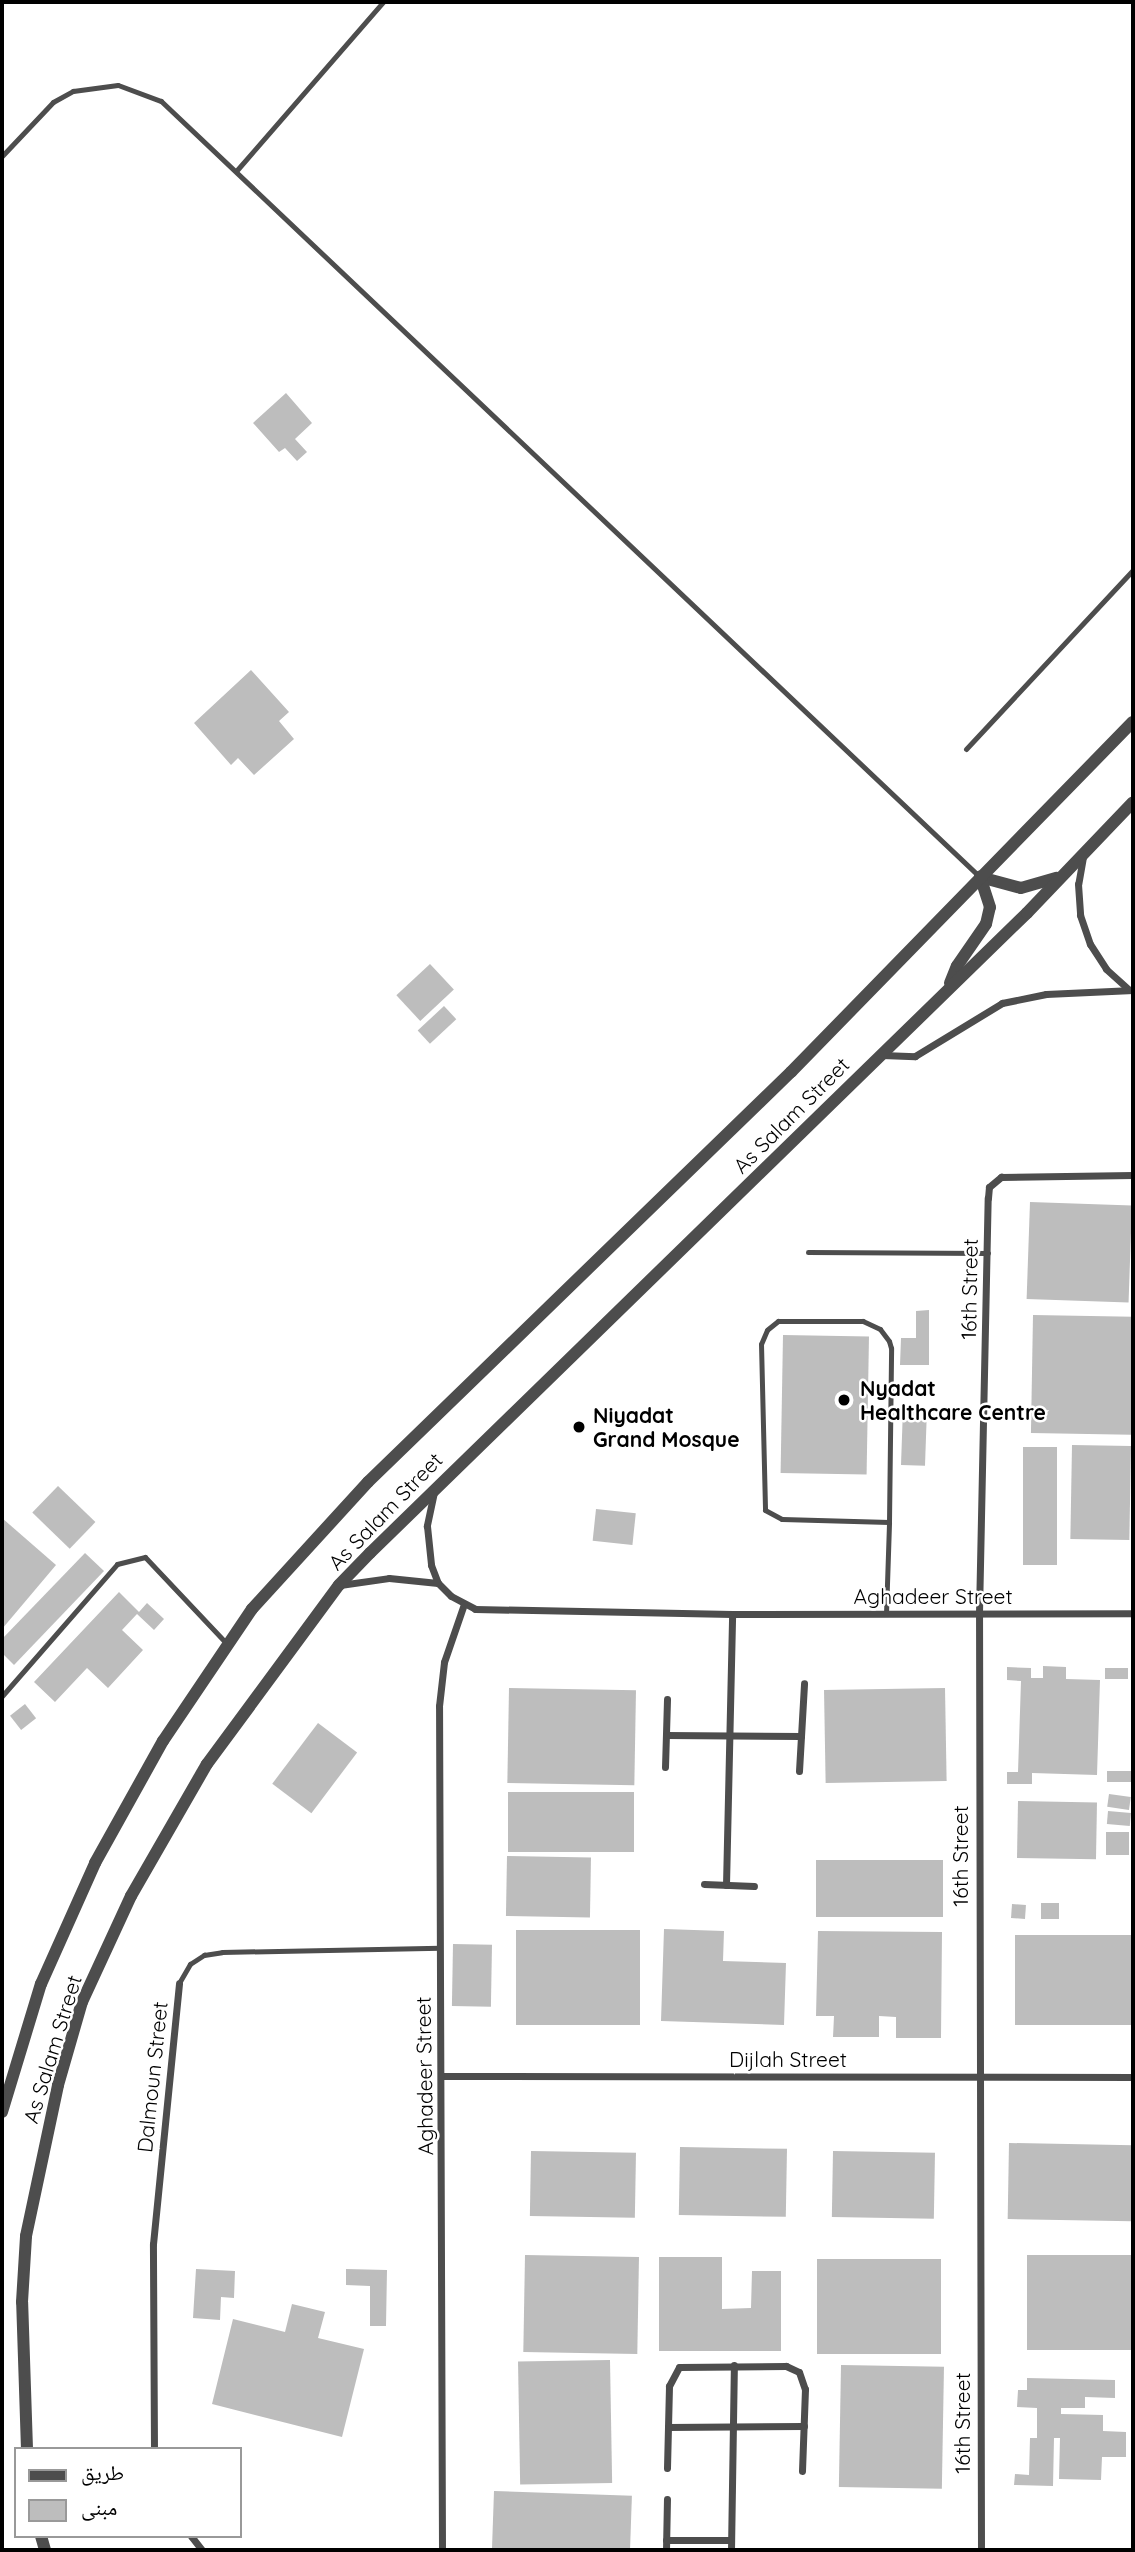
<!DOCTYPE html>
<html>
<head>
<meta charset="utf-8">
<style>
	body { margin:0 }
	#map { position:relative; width:1135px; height:2552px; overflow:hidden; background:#fff; font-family:Quicksand,"Noto Naskh Arabic",sans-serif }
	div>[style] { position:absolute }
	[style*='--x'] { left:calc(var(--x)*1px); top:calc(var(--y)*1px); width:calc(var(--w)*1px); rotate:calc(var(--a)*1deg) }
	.building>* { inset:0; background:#bdbdbd; transform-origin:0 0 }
	.service>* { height:5px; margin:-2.5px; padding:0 2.5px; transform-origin:2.5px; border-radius:2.5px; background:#4d4d4d }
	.minor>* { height:7px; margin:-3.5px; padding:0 3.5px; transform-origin:3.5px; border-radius:3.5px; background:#4d4d4d }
	.tertiary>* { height:12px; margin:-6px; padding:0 6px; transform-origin:6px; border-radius:6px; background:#4d4d4d }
	.dots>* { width:19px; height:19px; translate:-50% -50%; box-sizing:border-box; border:4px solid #fff; border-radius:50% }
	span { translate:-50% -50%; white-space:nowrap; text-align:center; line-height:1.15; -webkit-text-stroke:5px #fff; paint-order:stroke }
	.street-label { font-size:21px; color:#000 }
	.poi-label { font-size:21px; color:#000; font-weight:700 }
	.left { translate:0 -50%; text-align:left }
	.frame { position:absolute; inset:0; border:4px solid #000; pointer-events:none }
	.legend { position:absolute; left:14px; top:2447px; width:228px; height:91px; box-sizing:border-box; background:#fff; border:2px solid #999; margin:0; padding:9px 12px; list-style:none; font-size:21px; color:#000 }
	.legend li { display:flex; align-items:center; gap:14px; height:35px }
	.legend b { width:35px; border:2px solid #999 }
</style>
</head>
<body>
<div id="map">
	<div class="building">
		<i style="clip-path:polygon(286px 393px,312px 423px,295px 439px,307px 452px,297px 461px,285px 448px,279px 452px,253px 423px)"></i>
		<i style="clip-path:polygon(251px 670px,289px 712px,279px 721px,294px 739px,254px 775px,238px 758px,231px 765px,194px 723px)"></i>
		<i style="left:430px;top:964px;width:35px;height:46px;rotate:47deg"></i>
		<i style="left:444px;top:1006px;width:18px;height:36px;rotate:47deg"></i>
		<i style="left:1030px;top:1202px;width:102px;height:97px;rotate:2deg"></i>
		<i style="clip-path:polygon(929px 1310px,929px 1365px,900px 1365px,901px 1338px,916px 1338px,916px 1311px)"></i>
		<i style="left:1033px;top:1315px;width:100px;height:118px;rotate:1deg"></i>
		<i style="left:783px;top:1335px;width:86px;height:138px;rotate:1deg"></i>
		<i style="left:903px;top:1408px;width:24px;height:57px;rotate:2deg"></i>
		<i style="left:1072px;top:1445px;width:59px;height:94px;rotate:1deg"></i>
		<i style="left:1023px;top:1447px;width:34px;height:118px"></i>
		<i style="left:58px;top:1486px;width:52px;height:37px;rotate:44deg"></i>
		<i style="left:596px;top:1509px;width:40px;height:32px;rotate:6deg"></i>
		<i style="clip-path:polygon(2px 1518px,56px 1565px,2px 1629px)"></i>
		<i style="clip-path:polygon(85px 1553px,104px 1571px,14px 1665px,2px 1653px,2px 1639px)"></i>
		<i style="clip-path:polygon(119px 1592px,139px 1612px,147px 1603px,164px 1619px,154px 1630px,137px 1614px,122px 1630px,143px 1650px,108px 1688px,87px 1668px,55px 1702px,34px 1682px)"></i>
		<i style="clip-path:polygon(1043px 1666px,1066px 1667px,1066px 1679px,1100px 1680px,1097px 1775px,1032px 1773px,1032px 1784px,1007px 1784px,1007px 1772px,1018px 1772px,1021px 1681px,1007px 1680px,1007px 1667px,1031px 1668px,1031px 1678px,1043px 1678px)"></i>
		<i style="left:1105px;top:1668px;width:23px;height:11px"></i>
		<i style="left:509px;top:1688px;width:127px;height:95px;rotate:1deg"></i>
		<i style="left:945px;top:1688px;width:93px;height:121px;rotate:89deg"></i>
		<i style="left:25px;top:1704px;width:18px;height:19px;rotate:52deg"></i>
		<i style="left:318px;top:1723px;width:49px;height:76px;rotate:37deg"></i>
		<i style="left:1107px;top:1771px;width:24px;height:11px"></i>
		<i style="left:508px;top:1792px;width:126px;height:60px"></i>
		<i style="left:1109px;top:1794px;width:22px;height:13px;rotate:8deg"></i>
		<i style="left:1018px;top:1801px;width:79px;height:57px;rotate:1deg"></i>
		<i style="left:1108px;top:1811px;width:23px;height:13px;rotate:5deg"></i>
		<i style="left:1106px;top:1832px;width:23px;height:23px"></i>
		<i style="left:507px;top:1856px;width:84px;height:60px;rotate:1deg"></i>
		<i style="left:943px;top:1860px;width:57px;height:127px;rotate:90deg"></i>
		<i style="left:1041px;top:1903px;width:18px;height:16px"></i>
		<i style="left:1012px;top:1904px;width:14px;height:14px;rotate:4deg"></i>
		<i style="clip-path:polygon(664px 1929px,724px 1931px,723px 1961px,786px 1963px,784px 2025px,661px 2021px)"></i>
		<i style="left:516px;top:1930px;width:124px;height:95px"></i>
		<i style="clip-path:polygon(818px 1931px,942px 1932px,941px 2038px,896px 2038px,896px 2017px,879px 2016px,879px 2037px,833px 2037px,834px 2016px,816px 2016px)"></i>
		<i style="left:1133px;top:1935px;width:90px;height:118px;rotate:90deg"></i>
		<i style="left:453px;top:1944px;width:39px;height:62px;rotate:1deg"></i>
		<i style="left:1009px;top:2143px;width:124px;height:76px;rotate:1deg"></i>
		<i style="left:680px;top:2147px;width:107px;height:68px;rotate:1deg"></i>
		<i style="left:531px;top:2151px;width:105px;height:65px;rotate:1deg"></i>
		<i style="left:833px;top:2151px;width:102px;height:66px;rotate:1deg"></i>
		<i style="left:525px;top:2255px;width:114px;height:97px;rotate:1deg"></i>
		<i style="left:1133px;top:2255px;width:95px;height:106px;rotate:90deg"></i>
		<i style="clip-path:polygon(659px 2257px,722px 2257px,722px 2309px,751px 2308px,752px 2271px,781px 2271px,781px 2351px,659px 2351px)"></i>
		<i style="left:817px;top:2259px;width:124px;height:95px"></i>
		<i style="clip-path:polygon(196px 2269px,235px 2271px,234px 2298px,221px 2297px,220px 2320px,193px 2318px)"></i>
		<i style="clip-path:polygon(346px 2269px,387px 2270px,386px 2326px,370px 2326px,370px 2286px,346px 2285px)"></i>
		<i style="clip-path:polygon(292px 2304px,325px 2312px,318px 2338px,364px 2349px,342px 2437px,212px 2404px,233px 2319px,285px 2332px)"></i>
		<i style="left:610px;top:2360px;width:123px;height:92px;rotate:89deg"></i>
		<i style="left:841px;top:2365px;width:103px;height:122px;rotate:1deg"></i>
		<i style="clip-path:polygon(1027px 2378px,1115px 2380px,1115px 2398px,1085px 2397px,1085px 2408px,1061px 2408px,1061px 2414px,1103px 2415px,1103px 2431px,1126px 2432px,1126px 2457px,1102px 2457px,1101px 2480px,1059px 2479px,1060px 2438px,1054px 2438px,1053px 2486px,1014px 2485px,1015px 2474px,1029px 2475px,1030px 2438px,1037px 2438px,1037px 2408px,1017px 2407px,1018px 2390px,1027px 2390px)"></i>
		<i style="left:494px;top:2491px;width:138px;height:59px;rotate:2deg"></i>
	</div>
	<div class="service">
		<i style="--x:2;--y:156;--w:74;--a:-46.6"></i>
		<i style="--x:53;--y:102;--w:23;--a:-29"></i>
		<i style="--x:73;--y:91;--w:45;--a:-7.6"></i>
		<i style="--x:118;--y:85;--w:46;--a:20.4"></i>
		<i style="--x:161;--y:101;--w:1128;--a:43.46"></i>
		<i style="--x:237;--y:170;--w:223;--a:-49"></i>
		<i style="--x:966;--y:749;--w:245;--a:-47"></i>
		<i style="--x:808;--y:1252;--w:180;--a:0.3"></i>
		<i style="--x:886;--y:1614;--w:92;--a:-88.1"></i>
		<i style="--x:889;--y:1522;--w:174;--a:-89.3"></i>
		<i style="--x:891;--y:1348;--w:7;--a:-106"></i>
		<i style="--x:889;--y:1341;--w:15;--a:-127"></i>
		<i style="--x:880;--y:1329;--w:19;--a:-155"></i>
		<i style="--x:863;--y:1321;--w:85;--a:180"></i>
		<i style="--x:778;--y:1321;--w:14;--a:141"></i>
		<i style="--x:767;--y:1330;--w:15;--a:113"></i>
		<i style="--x:761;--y:1344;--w:166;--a:88.6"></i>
		<i style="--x:765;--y:1510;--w:19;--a:28"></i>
		<i style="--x:782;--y:1519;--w:107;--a:1.6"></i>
		<i style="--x:2;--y:1696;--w:175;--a:-48.9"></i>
		<i style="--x:117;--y:1564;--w:29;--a:-14"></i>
		<i style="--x:145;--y:1557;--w:120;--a:46.7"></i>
		<i style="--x:179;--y:1983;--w:22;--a:-60"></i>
		<i style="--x:190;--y:1964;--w:17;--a:-33"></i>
		<i style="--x:204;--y:1955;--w:18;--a:-9"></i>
		<i style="--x:222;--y:1952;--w:218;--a:-1.1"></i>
	</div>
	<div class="minor">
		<i style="--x:1083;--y:857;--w:27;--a:100"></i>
		<i style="--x:1078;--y:884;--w:31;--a:86"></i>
		<i style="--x:1080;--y:915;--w:31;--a:71"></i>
		<i style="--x:1090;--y:944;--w:30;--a:57"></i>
		<i style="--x:1106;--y:969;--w:31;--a:42"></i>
		<i style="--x:882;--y:1055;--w:33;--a:2"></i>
		<i style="--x:915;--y:1056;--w:102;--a:-31.3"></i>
		<i style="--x:1002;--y:1003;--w:45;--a:-11.6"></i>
		<i style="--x:1046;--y:994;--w:87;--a:-2.6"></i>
		<i style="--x:434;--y:1492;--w:35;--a:102"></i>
		<i style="--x:427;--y:1526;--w:39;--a:84"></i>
		<i style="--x:431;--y:1565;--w:19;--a:69"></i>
		<i style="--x:438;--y:1583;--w:18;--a:45"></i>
		<i style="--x:451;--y:1596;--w:27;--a:28"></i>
		<i style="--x:475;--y:1609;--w:257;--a:1.1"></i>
		<i style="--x:732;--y:1614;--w:401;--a:-0.1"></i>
		<i style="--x:340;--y:1585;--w:49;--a:-8.1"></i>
		<i style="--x:389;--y:1578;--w:49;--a:5.8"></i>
		<i style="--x:666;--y:1735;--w:135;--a:0.4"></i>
		<i style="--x:665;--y:1767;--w:68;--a:-88.3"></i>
		<i style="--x:799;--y:1771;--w:88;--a:-86.7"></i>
		<i style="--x:704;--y:1884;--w:50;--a:2.3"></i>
		<i style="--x:726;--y:1885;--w:271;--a:-88.7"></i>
		<i style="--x:443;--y:2076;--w:690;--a:0.08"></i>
		<i style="--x:668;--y:2427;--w:136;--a:-0.4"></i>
		<i style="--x:154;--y:2449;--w:205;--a:-90.3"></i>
		<i style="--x:153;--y:2244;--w:262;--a:-84.3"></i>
		<i style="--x:667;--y:2468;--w:82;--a:-88.6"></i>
		<i style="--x:669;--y:2386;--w:21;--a:-62"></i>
		<i style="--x:679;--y:2367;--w:107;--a:-0.5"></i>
		<i style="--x:786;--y:2366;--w:14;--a:25"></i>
		<i style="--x:799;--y:2372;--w:18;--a:71"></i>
		<i style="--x:805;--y:2389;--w:82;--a:92.1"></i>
		<i style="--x:191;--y:2536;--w:18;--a:52"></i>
		<i style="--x:666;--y:2540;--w:65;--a:0"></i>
		<i style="--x:442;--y:2550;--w:844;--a:-90.2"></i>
		<i style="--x:439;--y:1706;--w:44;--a:-83.5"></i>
		<i style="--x:444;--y:1662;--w:61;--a:-71"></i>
		<i style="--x:666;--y:2550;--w:51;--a:-88.9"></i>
		<i style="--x:731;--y:2550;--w:185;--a:-89.1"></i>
		<i style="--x:981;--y:2550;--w:937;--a:-90.12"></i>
		<i style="--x:979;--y:1613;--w:415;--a:-88.8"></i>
		<i style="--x:988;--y:1198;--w:11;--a:-85"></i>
		<i style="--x:989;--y:1187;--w:16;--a:-40"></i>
		<i style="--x:1001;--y:1177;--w:132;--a:-0.9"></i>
	</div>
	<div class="tertiary">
		<i style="--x:980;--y:877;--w:42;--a:15"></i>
		<i style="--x:1021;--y:888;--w:37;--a:-16"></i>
		<i style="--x:950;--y:983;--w:18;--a:-68"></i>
		<i style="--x:957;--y:966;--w:51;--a:-55.4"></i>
		<i style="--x:986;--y:924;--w:17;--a:-77"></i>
		<i style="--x:990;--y:907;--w:32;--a:-108"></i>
		<i style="--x:2;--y:2112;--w:134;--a:-73.1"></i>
		<i style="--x:41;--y:1984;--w:133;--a:-65.9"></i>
		<i style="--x:95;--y:1863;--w:140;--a:-60.9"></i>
		<i style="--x:163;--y:1741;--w:159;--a:-56"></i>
		<i style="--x:252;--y:1609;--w:172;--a:-47.6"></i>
		<i style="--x:368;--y:1482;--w:589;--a:-44.11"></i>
		<i style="--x:791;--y:1072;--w:489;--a:-45.7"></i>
		<i style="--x:27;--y:2449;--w:147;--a:-91.9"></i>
		<i style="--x:22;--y:2302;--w:66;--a:-86.5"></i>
		<i style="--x:26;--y:2236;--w:154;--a:-78"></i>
		<i style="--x:58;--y:2085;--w:86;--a:-73.9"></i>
		<i style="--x:82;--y:2002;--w:117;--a:-65.2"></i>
		<i style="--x:131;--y:1896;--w:152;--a:-60.1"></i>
		<i style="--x:207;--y:1764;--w:222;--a:-53.6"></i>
		<i style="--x:339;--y:1585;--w:45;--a:-45.9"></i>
		<i style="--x:370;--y:1553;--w:917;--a:-44.25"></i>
		<i style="--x:1027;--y:913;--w:153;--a:-46.3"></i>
		<i style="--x:41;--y:2536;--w:15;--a:74"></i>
	</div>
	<div class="dots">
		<i style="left:844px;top:1400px;background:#000"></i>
		<i style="left:579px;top:1427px;background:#000"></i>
	</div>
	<div class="street-label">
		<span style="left:791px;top:1115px;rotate:-45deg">As Salam Street</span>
		<span style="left:969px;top:1289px;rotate:-89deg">16th Street</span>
		<span style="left:385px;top:1511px;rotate:-46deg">As Salam Street</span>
		<span style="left:933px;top:1596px">Aghadeer Street</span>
		<span style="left:960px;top:1856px;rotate:-90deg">16th Street</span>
		<span style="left:52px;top:2049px;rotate:-73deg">As Salam Street</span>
		<span style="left:788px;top:2059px">Dijlah Street</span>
		<span style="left:424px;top:2076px;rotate:-91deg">Aghadeer Street</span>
		<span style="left:152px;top:2077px;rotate:-84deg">Dalmoun Street</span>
		<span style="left:962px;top:2423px;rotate:-90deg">16th Street</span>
	</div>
	<div class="poi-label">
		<span class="left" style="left:860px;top:1400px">Nyadat<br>Healthcare Centre</span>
		<span class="left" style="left:593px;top:1427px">Niyadat<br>Grand Mosque</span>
	</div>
	<div class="frame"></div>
	<ul class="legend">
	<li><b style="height:9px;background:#4d4d4d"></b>طريق</li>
	<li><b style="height:19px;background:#bdbdbd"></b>مبنى</li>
	</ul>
</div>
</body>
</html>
